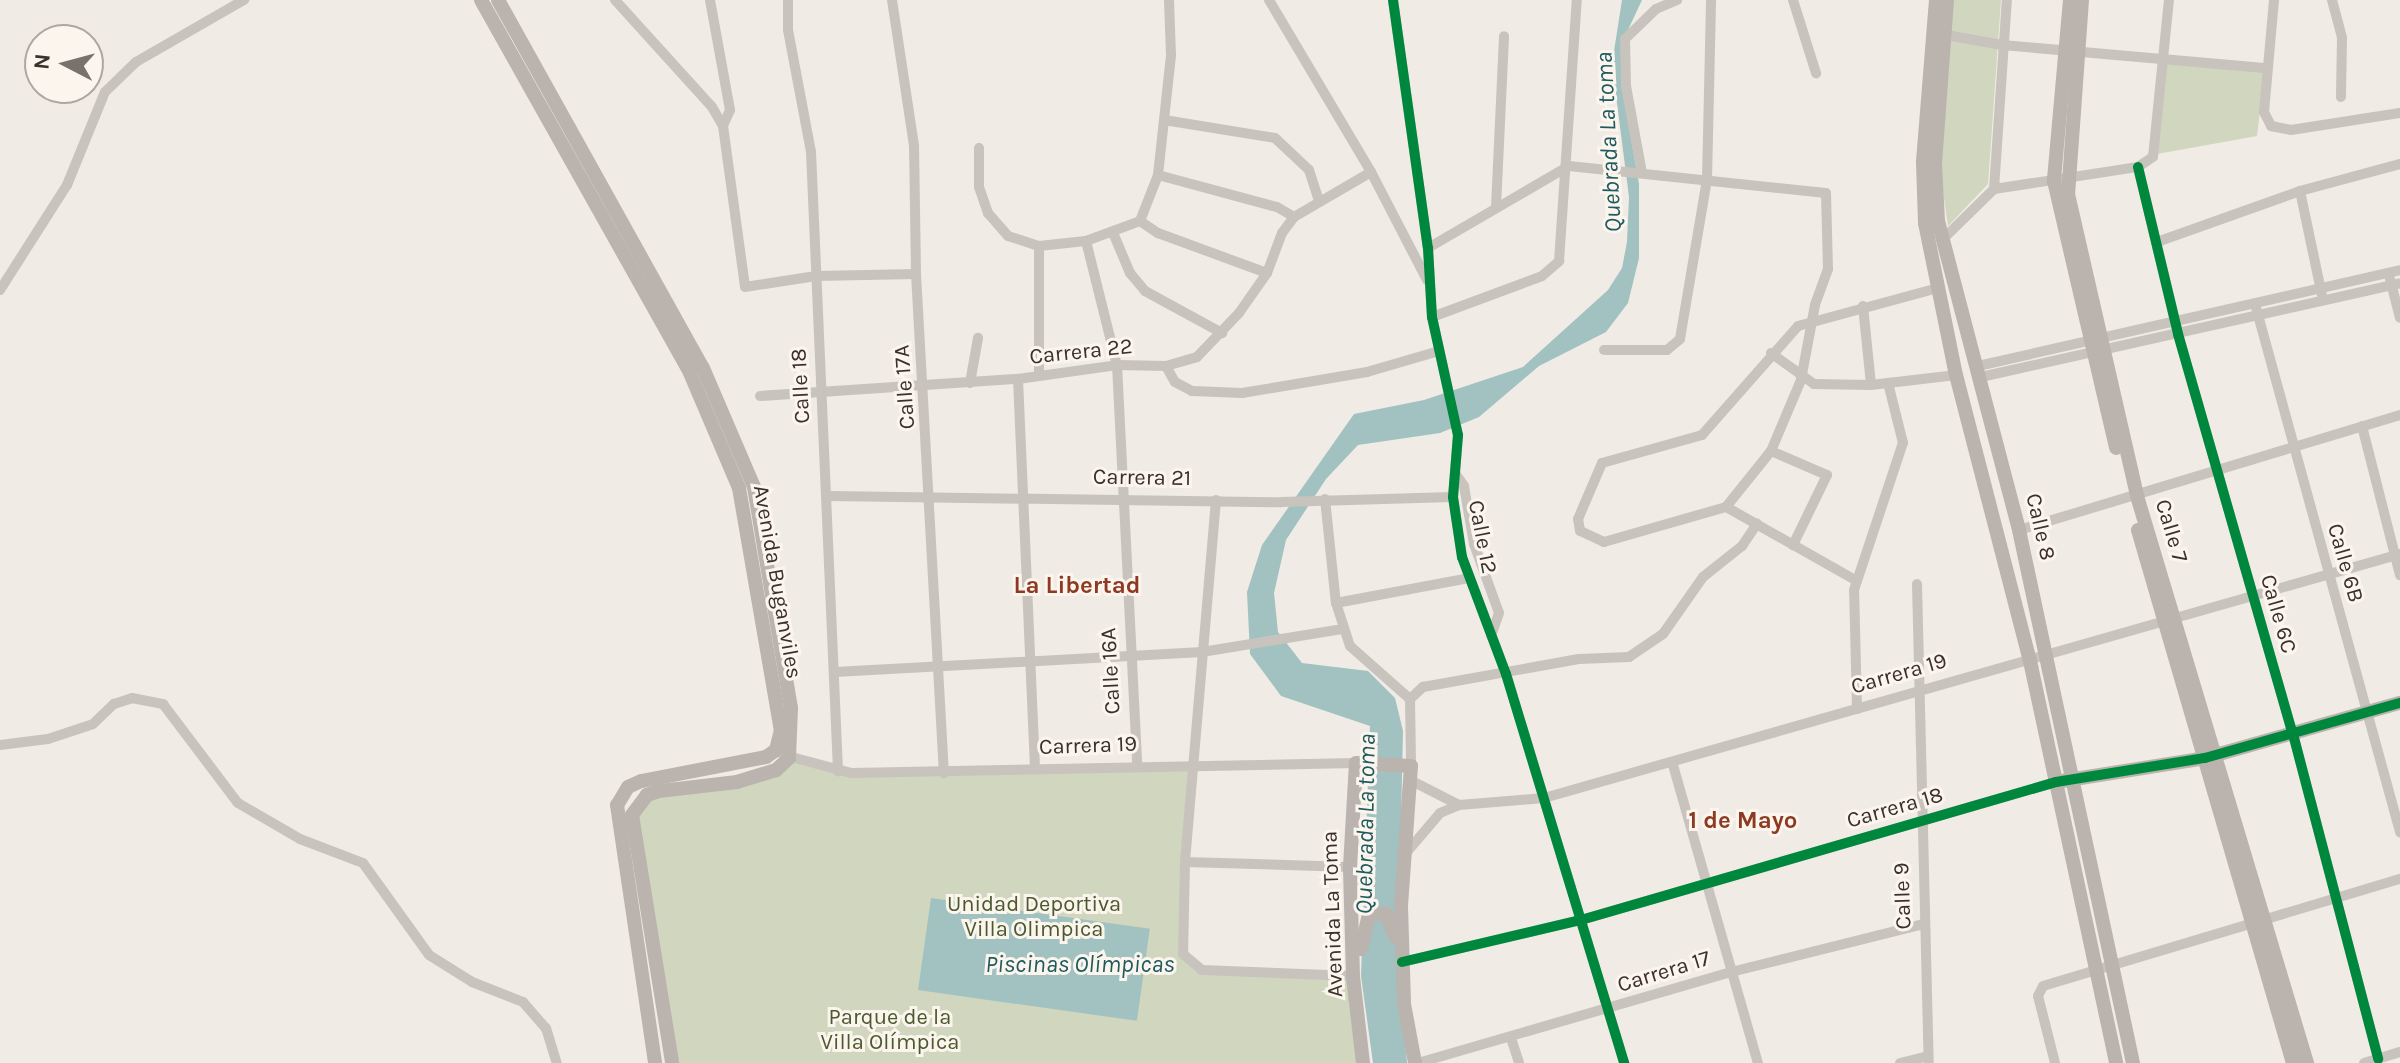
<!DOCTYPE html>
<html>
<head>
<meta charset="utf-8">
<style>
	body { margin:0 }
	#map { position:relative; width:2400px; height:1063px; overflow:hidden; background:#f0ebe5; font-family:Karla,sans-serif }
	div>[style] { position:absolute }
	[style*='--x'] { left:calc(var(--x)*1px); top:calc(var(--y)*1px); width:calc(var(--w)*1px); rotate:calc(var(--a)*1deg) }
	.green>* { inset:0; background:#d1d6bf }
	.water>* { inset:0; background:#a1c2c1; transform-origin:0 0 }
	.street>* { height:10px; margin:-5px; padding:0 5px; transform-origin:5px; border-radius:5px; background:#c9c3be }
	.secondary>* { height:14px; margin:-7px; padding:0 7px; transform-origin:7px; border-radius:7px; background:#bab3ae }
	.cycleway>* { height:10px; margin:-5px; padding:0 5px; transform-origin:5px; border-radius:5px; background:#00873e }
	span { translate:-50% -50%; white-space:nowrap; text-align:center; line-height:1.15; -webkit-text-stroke:6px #fbf5ee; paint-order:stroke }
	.street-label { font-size:22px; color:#3b302b }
	.park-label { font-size:22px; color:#4a5a2e }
	.water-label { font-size:24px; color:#1f5a5e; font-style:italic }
	.neighbourhood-label { font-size:24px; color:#8c3b22; font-weight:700 }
	.north { position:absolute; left:24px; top:24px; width:80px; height:80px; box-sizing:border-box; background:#fbf5ee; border:2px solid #aea6a0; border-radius:50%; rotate:276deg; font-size:22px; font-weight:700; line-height:32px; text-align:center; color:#3b302b }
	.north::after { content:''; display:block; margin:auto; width:28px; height:36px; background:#7a716c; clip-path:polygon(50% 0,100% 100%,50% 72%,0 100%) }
</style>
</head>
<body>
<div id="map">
	<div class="green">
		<i style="clip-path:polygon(1953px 0,2001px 0,1988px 184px,1948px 226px,1939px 163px)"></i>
		<i style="clip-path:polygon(2166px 59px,2265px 70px,2257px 136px,2157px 154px)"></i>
		<i style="clip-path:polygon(789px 758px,838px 771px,1194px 763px,1182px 943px,1194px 967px,1350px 977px,1361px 1063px,672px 1063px,635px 806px,647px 795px,737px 782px)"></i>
	</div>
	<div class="water">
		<i style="clip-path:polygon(1622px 0,1642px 0,1621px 45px,1623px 93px,1639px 184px,1639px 258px,1628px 303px,1606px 332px,1539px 366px,1479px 417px,1440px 433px,1358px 445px,1326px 479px,1286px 540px,1274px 593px,1278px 632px,1302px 663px,1368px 671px,1395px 698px,1403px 731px,1398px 959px,1407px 1063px,1373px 1063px,1361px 976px,1370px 726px,1281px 696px,1250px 654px,1247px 592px,1262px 545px,1354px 414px,1424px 400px,1523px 367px,1608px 290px,1622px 268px,1627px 242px,1629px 197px,1612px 64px)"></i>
		<i style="left:931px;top:898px;width:221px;height:93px;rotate:8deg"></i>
	</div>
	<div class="street">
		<i style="--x:615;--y:0;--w:144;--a:47.8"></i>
		<i style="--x:712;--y:107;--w:22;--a:60"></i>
		<i style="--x:710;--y:0;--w:112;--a:79.7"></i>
		<i style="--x:730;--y:110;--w:17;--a:114"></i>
		<i style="--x:723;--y:126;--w:162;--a:82.2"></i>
		<i style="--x:745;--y:287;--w:72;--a:-8.8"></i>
		<i style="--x:816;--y:276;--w:100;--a:-1.1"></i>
		<i style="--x:788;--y:0;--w:30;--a:90"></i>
		<i style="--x:788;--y:30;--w:124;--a:79.3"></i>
		<i style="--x:811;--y:152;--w:620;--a:87.5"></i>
		<i style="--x:892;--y:0;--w:147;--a:81.4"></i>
		<i style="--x:914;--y:145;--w:129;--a:89.1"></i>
		<i style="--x:916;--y:274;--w:500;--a:86.8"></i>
		<i style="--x:1269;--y:0;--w:200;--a:59.3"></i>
		<i style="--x:1371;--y:172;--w:122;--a:62.6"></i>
		<i style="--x:1393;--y:0;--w:250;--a:82"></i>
		<i style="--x:1428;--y:248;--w:69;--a:86.7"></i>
		<i style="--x:1432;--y:317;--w:121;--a:77.6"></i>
		<i style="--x:1458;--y:435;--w:62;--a:94.6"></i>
		<i style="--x:1453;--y:497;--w:61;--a:81.5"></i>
		<i style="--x:1462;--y:557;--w:125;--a:69.4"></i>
		<i style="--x:1506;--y:674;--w:407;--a:73.1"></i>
		<i style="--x:1793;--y:0;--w:77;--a:72.5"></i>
		<i style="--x:2274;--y:0;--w:112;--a:95.1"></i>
		<i style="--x:2264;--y:112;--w:16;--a:63"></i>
		<i style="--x:2271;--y:126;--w:20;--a:11"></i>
		<i style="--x:2291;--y:130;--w:110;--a:-8.9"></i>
		<i style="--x:2332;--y:0;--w:39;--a:75"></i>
		<i style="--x:2342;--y:38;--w:59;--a:91"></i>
		<i style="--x:1941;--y:34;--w:62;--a:10.2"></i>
		<i style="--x:2002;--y:45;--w:266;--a:5"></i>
		<i style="--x:1164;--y:120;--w:112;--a:9.2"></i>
		<i style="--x:1275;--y:138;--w:47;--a:43.3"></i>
		<i style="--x:1309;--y:170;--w:32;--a:72"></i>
		<i style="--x:979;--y:148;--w:39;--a:90"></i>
		<i style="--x:979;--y:187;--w:28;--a:71"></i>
		<i style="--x:988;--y:213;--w:30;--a:49"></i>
		<i style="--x:1008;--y:236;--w:33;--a:18"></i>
		<i style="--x:1039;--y:246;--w:47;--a:-6.1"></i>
		<i style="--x:1086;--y:241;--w:58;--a:-20.3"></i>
		<i style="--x:2138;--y:167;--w:172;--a:76.5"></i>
		<i style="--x:2178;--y:334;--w:416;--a:74"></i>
		<i style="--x:2293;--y:734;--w:336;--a:75.3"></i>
		<i style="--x:1642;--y:173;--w:88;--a:-100.4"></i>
		<i style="--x:1626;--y:86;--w:47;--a:-91.2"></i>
		<i style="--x:1625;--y:39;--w:43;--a:-44.1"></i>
		<i style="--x:1656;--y:9;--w:23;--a:-23"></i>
		<i style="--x:1158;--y:175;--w:123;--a:15.1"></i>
		<i style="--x:1277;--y:207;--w:20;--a:30"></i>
		<i style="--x:1994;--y:189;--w:189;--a:-86.1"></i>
		<i style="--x:2300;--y:191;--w:106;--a:78.1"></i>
		<i style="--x:1496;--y:207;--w:171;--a:-87.3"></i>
		<i style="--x:1140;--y:221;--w:49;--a:-68.6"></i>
		<i style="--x:1158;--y:175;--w:121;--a:-83.8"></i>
		<i style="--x:1171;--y:55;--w:55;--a:-92.1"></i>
		<i style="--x:1140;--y:221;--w:22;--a:34"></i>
		<i style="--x:1158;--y:233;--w:116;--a:20.2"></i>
		<i style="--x:1114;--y:235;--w:41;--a:67.2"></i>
		<i style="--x:1130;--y:273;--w:23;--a:50"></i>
		<i style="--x:1145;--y:291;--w:88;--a:28.6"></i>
		<i style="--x:1942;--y:240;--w:73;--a:-44.4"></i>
		<i style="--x:1994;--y:189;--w:146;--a:-8.7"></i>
		<i style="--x:2138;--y:167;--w:18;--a:-34"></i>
		<i style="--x:2153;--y:157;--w:158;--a:-84.2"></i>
		<i style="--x:1086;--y:241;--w:128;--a:76"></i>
		<i style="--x:1117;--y:365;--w:401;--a:87.1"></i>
		<i style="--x:2157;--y:242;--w:152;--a:-19.6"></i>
		<i style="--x:2300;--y:191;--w:104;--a:-15.1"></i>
		<i style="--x:1428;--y:248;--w:163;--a:-30.2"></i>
		<i style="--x:1569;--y:166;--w:258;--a:6"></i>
		<i style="--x:1826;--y:193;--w:76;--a:88.5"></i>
		<i style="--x:1828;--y:269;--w:38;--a:110"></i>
		<i style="--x:1815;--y:305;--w:76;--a:100.6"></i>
		<i style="--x:1801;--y:380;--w:77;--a:112.9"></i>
		<i style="--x:1771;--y:451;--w:72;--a:128.8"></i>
		<i style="--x:2390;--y:279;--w:40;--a:75.6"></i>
		<i style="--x:0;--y:290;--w:125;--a:-57.5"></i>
		<i style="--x:67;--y:185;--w:100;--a:-67.8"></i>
		<i style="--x:105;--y:92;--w:43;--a:-44.1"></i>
		<i style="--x:136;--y:62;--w:125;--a:-29.9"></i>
		<i style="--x:2255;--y:304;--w:548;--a:74.64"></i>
		<i style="--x:1863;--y:306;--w:79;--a:84.2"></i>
		<i style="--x:1432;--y:317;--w:117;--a:-20.4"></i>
		<i style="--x:1542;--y:276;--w:23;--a:-41"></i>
		<i style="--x:1559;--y:261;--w:262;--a:-86.1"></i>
		<i style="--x:1604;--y:350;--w:63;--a:0"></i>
		<i style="--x:1667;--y:350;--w:17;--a:-40"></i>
		<i style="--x:1680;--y:339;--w:162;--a:-80.4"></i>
		<i style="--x:1707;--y:179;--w:179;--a:-88.7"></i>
		<i style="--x:1771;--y:353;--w:53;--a:35.8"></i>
		<i style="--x:1814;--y:384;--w:57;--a:1"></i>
		<i style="--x:1871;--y:385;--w:86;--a:-6.7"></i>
		<i style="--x:1166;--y:366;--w:18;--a:61"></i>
		<i style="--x:1175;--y:382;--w:19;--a:28"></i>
		<i style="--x:1192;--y:391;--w:50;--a:2.3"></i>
		<i style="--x:1242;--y:393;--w:127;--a:-9.5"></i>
		<i style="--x:1367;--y:372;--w:75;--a:-16.3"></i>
		<i style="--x:1978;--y:366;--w:433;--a:-12.8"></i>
		<i style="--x:1039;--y:375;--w:129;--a:-90"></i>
		<i style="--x:1981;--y:377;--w:429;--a:-12.6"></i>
		<i style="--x:1018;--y:379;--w:391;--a:87.5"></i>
		<i style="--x:970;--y:383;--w:46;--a:-79.9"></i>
		<i style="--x:760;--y:396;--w:259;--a:-3.8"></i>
		<i style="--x:1018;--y:379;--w:100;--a:-8"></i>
		<i style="--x:1117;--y:365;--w:49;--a:1.2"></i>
		<i style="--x:1166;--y:366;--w:32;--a:-16"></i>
		<i style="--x:1197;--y:357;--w:61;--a:-46.3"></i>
		<i style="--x:1239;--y:313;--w:49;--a:-55"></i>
		<i style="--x:1267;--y:273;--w:43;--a:-69.4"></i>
		<i style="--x:1282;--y:233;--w:20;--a:-53"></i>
		<i style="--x:1294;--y:217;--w:89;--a:-30.3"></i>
		<i style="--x:2362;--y:426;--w:154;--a:75.7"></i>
		<i style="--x:1771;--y:451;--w:61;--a:23.2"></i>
		<i style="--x:1827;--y:475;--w:78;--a:115.9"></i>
		<i style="--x:1455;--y:473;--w:16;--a:55"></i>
		<i style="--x:1464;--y:486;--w:59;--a:80.2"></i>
		<i style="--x:1474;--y:544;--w:73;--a:70.1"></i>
		<i style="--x:1499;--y:613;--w:24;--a:109"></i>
		<i style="--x:829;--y:496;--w:452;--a:0.8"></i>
		<i style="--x:1281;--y:502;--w:172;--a:-1.7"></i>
		<i style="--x:1325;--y:499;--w:105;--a:84"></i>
		<i style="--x:1336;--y:603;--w:45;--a:72"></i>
		<i style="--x:1350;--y:646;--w:80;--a:41.5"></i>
		<i style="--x:1216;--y:500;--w:363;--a:94.9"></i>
		<i style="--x:1185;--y:862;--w:92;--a:91.2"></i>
		<i style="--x:1183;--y:954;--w:25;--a:40"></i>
		<i style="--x:1202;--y:970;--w:151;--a:2.3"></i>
		<i style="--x:2019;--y:530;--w:398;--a:-16.8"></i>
		<i style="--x:1857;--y:581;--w:150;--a:-150.5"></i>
		<i style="--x:1726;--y:507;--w:127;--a:164"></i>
		<i style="--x:1604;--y:542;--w:26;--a:-155"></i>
		<i style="--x:1580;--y:531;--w:12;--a:-99"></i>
		<i style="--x:1578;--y:519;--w:61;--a:-66.8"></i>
		<i style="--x:1602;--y:463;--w:104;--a:-15.6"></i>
		<i style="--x:1702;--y:435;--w:145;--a:-48.6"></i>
		<i style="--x:1798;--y:326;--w:145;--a:-15.2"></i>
		<i style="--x:1917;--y:584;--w:479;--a:88.6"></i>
		<i style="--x:1336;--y:603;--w:135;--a:-10.6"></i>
		<i style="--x:835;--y:672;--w:368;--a:-3.1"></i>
		<i style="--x:1202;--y:652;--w:143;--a:-9.3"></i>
		<i style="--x:1410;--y:699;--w:18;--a:-43"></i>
		<i style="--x:1423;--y:687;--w:158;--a:-10.2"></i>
		<i style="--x:1579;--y:659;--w:50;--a:-2.3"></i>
		<i style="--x:1629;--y:657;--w:41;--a:-34.1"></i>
		<i style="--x:1663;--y:634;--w:70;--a:-54.9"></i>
		<i style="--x:1703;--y:577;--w:50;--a:-38.5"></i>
		<i style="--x:1742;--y:546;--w:27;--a:-56"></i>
		<i style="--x:1410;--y:699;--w:67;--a:89.1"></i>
		<i style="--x:1857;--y:709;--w:119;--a:-91.4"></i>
		<i style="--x:1854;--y:590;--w:155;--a:-71.6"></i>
		<i style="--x:1903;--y:443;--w:62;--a:-104"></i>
		<i style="--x:0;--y:745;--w:48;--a:-7.1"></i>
		<i style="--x:48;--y:739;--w:47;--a:-18.4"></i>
		<i style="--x:93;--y:724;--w:29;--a:-44"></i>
		<i style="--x:114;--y:704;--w:19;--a:-18"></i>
		<i style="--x:132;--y:698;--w:32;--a:11"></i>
		<i style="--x:163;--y:704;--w:124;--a:52.9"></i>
		<i style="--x:238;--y:803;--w:72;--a:30.1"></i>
		<i style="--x:300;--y:839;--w:67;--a:20.9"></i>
		<i style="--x:363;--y:863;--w:113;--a:54.3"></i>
		<i style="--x:429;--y:955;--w:51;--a:32.1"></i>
		<i style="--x:472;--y:982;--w:55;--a:21.4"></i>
		<i style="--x:523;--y:1002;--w:35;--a:49"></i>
		<i style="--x:546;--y:1028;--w:37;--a:73"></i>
		<i style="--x:784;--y:755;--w:69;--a:15"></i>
		<i style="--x:851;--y:773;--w:505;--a:-1.13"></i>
		<i style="--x:1673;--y:765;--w:310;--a:74.1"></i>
		<i style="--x:1410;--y:780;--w:55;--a:27"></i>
		<i style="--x:1459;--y:805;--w:85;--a:-4.7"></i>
		<i style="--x:1544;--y:798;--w:890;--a:-15.91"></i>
		<i style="--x:1406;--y:853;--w:52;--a:-49.6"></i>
		<i style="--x:1440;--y:813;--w:21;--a:-23"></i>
		<i style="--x:1185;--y:862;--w:165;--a:1.7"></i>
		<i style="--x:1402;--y:962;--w:184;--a:-13.2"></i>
		<i style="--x:1581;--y:920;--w:495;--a:-16.2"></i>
		<i style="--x:1511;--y:1038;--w:26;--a:72"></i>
		<i style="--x:1418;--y:1063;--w:326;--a:-16.2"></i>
		<i style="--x:1731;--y:972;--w:199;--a:-14"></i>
		<i style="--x:1900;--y:1063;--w:29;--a:-14"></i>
		<i style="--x:2055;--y:1063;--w:69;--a:-104.2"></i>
		<i style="--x:2038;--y:996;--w:11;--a:-63"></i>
		<i style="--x:2043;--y:986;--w:373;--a:-16.7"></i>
		<i style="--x:2364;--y:1063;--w:38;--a:-17"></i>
	</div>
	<div class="secondary">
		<i style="--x:481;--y:0;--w:428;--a:60.7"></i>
		<i style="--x:690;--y:373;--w:125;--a:66.9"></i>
		<i style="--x:739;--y:488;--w:246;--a:80.2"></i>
		<i style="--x:781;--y:730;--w:21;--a:104"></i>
		<i style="--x:776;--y:750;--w:12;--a:145"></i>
		<i style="--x:766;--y:757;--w:127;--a:169.1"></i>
		<i style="--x:641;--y:781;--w:14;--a:155"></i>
		<i style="--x:628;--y:787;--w:21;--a:121"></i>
		<i style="--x:617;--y:805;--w:261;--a:81.6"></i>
		<i style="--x:498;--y:0;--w:421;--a:60.9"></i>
		<i style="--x:703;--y:368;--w:129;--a:66.8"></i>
		<i style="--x:754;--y:487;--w:224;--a:80.5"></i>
		<i style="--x:791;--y:708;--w:50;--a:92.3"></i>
		<i style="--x:789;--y:758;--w:18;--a:137"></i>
		<i style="--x:776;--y:770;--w:41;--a:162.9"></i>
		<i style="--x:737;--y:782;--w:79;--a:173.4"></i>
		<i style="--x:659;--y:791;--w:13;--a:162"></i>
		<i style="--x:647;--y:795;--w:25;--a:127"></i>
		<i style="--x:632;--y:815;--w:251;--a:80.8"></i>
		<i style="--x:1936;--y:0;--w:163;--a:94.6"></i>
		<i style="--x:1923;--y:162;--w:61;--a:88.1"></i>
		<i style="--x:1925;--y:223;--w:155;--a:78.5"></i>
		<i style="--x:1956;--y:375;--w:295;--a:75.5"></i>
		<i style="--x:2030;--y:661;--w:411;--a:77.9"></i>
		<i style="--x:1947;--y:0;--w:164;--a:94.2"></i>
		<i style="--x:1935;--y:164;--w:57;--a:87"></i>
		<i style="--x:1938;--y:221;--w:319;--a:75.3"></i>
		<i style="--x:2019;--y:530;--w:545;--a:77.93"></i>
		<i style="--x:2070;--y:0;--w:182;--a:95.1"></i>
		<i style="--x:2054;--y:181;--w:274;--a:76.9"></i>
		<i style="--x:2082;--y:0;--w:195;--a:94.1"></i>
		<i style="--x:2068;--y:194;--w:310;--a:77.1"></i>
		<i style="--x:2137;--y:496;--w:592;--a:73.31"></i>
		<i style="--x:2138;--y:530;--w:555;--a:73.79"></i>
		<i style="--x:2062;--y:781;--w:145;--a:-9.1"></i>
		<i style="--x:2205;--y:758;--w:203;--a:-15.8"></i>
		<i style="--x:1361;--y:949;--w:36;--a:-77"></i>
		<i style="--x:1369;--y:914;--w:17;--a:0"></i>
		<i style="--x:1386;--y:914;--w:25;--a:67"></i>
		<i style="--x:1363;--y:1063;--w:88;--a:-96.6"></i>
		<i style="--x:1353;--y:976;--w:109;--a:-91.6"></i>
		<i style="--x:1350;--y:867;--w:104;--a:-86.7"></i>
		<i style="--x:1356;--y:763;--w:55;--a:3.1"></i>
		<i style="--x:1411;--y:766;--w:141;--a:94.1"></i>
		<i style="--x:1401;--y:907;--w:97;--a:88.2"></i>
		<i style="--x:1404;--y:1004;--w:60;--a:79.4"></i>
	</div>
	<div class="cycleway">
		<i style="--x:1393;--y:0;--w:250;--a:82"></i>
		<i style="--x:1428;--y:248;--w:69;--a:86.7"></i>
		<i style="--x:1432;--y:317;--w:121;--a:77.6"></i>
		<i style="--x:1458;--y:435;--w:62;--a:94.6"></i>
		<i style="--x:1453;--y:497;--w:61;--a:81.5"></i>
		<i style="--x:1462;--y:557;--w:125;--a:69.4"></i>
		<i style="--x:1506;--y:674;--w:407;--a:73.1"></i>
		<i style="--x:2138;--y:167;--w:172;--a:76.5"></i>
		<i style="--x:2178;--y:334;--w:416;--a:74"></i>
		<i style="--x:2293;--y:734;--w:336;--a:75.3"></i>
		<i style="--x:1402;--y:962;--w:184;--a:-13.2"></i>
		<i style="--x:1581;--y:920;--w:495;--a:-16.2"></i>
		<i style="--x:2056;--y:782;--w:151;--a:-9.2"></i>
		<i style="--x:2205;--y:758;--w:203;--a:-15.8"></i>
	</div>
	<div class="street-label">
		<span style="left:1081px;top:352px;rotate:-6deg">Carrera 22</span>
		<span style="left:801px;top:386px;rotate:-93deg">Calle 18</span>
		<span style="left:905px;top:387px;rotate:-94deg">Calle 17A</span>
		<span style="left:1142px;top:478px;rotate:1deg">Carrera 21</span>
		<span style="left:2040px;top:527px;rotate:77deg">Calle 8</span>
		<span style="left:2171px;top:531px;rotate:73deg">Calle 7</span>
		<span style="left:1482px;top:537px;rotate:79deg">Calle 12</span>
		<span style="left:2345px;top:563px;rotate:74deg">Calle 6B</span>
		<span style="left:777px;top:582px;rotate:80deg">Avenida Buganviles</span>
		<span style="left:2278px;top:614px;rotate:74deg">Calle 6C</span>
		<span style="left:1111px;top:671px;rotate:-93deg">Calle 16A</span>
		<span style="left:1899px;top:674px;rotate:-16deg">Carrera 19</span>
		<span style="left:1088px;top:746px;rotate:-2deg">Carrera 19</span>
		<span style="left:1895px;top:808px;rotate:-16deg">Carrera 18</span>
		<span style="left:1903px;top:896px;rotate:-92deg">Calle 9</span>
		<span style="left:1333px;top:914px;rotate:-92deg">Avenida La Toma</span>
		<span style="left:1664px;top:972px;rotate:-17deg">Carrera 17</span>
	</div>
	<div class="park-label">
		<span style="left:1034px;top:917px">Unidad Deportiva<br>Villa Olimpica</span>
		<span style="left:890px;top:1030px">Parque de la<br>Villa Olímpica</span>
	</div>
	<div class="water-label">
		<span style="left:1609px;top:142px;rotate:-93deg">Quebrada La toma</span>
		<span style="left:1366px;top:824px;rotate:-89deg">Quebrada La toma</span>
		<span style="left:1080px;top:965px">Piscinas Olímpicas</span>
	</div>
	<div class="neighbourhood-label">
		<span style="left:1077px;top:586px">La Libertad</span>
		<span style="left:1743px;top:821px">1 de Mayo</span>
	</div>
	<div class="north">N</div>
</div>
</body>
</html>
